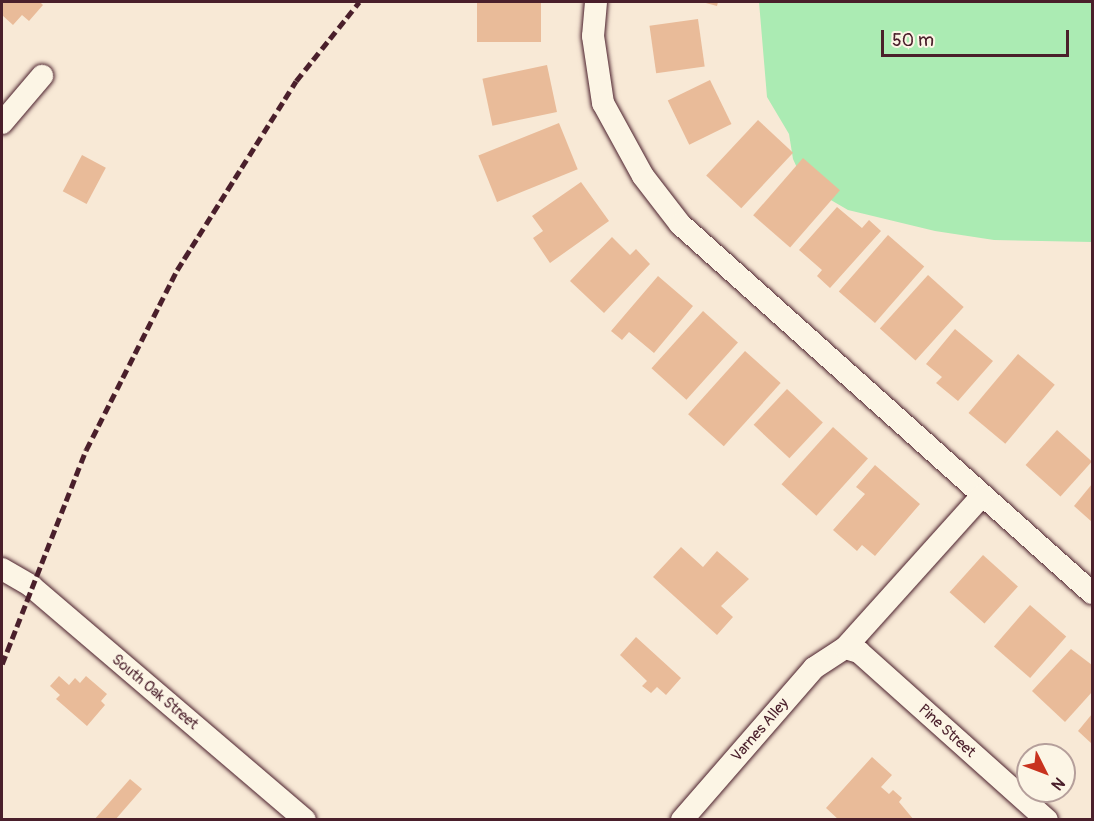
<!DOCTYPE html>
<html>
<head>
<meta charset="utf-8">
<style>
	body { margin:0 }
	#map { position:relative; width:1094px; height:821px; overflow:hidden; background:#f8e9d6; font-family:Pangolin,sans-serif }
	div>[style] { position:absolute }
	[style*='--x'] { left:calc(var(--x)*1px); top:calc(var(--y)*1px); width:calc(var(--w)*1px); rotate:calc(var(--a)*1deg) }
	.green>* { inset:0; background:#abebb3 }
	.building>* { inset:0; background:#e9bb99; transform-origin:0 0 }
	.roads { filter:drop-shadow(0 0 2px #4a1f2b) drop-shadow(0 0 2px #4a1f2b) }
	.minor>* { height:22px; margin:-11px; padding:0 11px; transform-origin:11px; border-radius:11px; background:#fcf5e5 }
	.rail>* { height:4.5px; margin-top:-2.25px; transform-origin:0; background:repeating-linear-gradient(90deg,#4a1f2b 0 9px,transparent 0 13.5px) }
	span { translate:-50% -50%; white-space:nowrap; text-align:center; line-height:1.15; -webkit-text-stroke:6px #fcf5e5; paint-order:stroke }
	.street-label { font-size:15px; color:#4a1f2b }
	.frame { position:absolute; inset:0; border:3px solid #4a1f2b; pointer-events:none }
	.north { position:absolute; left:1016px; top:743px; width:60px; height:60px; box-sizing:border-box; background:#fcf5e5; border:2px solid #b59f9b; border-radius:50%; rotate:132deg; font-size:16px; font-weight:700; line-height:24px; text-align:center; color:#4a1f2b }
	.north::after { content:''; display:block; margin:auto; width:21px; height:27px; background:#c8321e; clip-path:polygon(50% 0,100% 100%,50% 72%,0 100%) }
	.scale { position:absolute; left:881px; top:30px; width:188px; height:27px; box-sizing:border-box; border:3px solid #4a1f2b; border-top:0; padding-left:8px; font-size:18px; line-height:21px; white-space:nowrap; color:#4a1f2b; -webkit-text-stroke:4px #fcf5e5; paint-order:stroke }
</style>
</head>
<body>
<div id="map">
	<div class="green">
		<i style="clip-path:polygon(759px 2px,1092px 2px,1092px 242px,994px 240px,935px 231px,848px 210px,805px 185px,793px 159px,789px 134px,767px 97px)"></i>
	</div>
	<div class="building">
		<i style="clip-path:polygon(2px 2px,40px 2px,43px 5px,29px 21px,22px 15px,13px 25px,2px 15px)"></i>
		<i style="left:477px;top:2px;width:64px;height:40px"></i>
		<i style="clip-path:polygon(702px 2px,718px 2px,717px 6px)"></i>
		<i style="left:698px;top:19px;width:48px;height:49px;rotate:82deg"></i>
		<i style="left:547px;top:65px;width:48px;height:66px;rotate:78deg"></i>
		<i style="left:710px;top:80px;width:49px;height:47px;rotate:64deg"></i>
		<i style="left:758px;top:120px;width:48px;height:76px;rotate:43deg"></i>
		<i style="left:559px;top:123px;width:50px;height:87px;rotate:68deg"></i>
		<i style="left:82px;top:155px;width:27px;height:41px;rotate:28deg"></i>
		<i style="left:803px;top:158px;width:49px;height:76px;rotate:41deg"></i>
		<i style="clip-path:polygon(581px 182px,609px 221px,550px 263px,533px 238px,543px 231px,532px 216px)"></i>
		<i style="clip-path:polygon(837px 207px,862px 228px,869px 220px,881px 231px,830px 288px,817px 276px,822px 270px,799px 250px)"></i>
		<i style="left:888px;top:235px;width:48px;height:75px;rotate:41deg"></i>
		<i style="clip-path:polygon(612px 237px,630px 255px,636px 249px,650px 264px,604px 313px,570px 281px)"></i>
		<i style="left:928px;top:275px;width:48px;height:72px;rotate:42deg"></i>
		<i style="clip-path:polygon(658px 276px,693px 306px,654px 353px,629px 332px,622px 340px,611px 331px)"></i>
		<i style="left:703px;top:311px;width:47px;height:77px;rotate:42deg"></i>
		<i style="clip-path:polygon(955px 329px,993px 361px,958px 401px,936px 383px,942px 377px,926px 364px)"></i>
		<i style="left:745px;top:351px;width:48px;height:85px;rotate:42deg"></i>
		<i style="left:1018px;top:354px;width:48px;height:77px;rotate:40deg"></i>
		<i style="left:787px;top:389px;width:49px;height:49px;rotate:43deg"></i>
		<i style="left:833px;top:427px;width:47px;height:77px;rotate:42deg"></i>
		<i style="left:1057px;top:430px;width:47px;height:47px;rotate:42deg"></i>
		<i style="clip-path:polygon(875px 465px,920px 504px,875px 556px,862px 545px,857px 551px,833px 530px,865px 494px,856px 487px)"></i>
		<i style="clip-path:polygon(1092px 484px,1092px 522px,1074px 506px)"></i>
		<i style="clip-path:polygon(681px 547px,703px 567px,717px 551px,749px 579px,721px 606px,733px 617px,717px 635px,653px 577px)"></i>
		<i style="left:983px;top:555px;width:47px;height:50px;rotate:42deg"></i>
		<i style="left:1030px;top:605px;width:48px;height:55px;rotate:41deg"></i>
		<i style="clip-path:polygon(636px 637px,681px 678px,666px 695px,657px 687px,651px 693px,642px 686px,647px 681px,620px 655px)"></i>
		<i style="clip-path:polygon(1071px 649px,1092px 665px,1092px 692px,1065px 722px,1032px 691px)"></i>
		<i style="clip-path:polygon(59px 676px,69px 685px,75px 678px,80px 683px,86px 676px,107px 694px,101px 701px,105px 705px,87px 726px,56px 699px,60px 695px,50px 686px)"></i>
		<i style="clip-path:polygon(1092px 714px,1092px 744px,1078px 731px)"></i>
		<i style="clip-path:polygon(872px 757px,892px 775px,881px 787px,889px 794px,893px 790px,902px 798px,899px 802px,914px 820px,839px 820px,826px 808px)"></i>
		<i style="clip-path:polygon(130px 779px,142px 789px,115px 820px,94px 820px)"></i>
	</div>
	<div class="roads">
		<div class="minor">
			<i style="--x:596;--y:2;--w:34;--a:95"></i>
			<i style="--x:593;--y:36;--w:68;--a:81.5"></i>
			<i style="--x:603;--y:103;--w:83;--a:61.3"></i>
			<i style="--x:643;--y:176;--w:61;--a:52.4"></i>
			<i style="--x:680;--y:224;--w:553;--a:41.85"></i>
			<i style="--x:2;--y:123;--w:62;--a:-49.6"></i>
			<i style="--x:2;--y:569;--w:34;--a:30"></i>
			<i style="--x:31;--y:586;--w:360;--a:40.5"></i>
			<i style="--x:845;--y:648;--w:15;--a:16"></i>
			<i style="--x:859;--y:652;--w:252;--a:41.8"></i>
			<i style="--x:682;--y:820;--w:201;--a:-49"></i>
			<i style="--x:814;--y:668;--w:37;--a:-33"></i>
			<i style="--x:845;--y:648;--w:205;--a:-48"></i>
		</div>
	</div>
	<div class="rail">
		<i style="--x:2;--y:664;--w:230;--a:-68.6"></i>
		<i style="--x:86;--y:450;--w:202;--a:-63.2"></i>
		<i style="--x:177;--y:270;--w:223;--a:-57.8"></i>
		<i style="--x:296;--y:81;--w:101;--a:-51.4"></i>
	</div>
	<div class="street-label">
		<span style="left:155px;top:692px;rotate:40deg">South Oak Street</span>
		<span style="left:760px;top:730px;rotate:-49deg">Varnes Alley</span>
		<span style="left:947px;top:731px;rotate:42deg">Pine Street</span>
	</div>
	<div class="frame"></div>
	<div class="north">N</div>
	<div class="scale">50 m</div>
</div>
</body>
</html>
